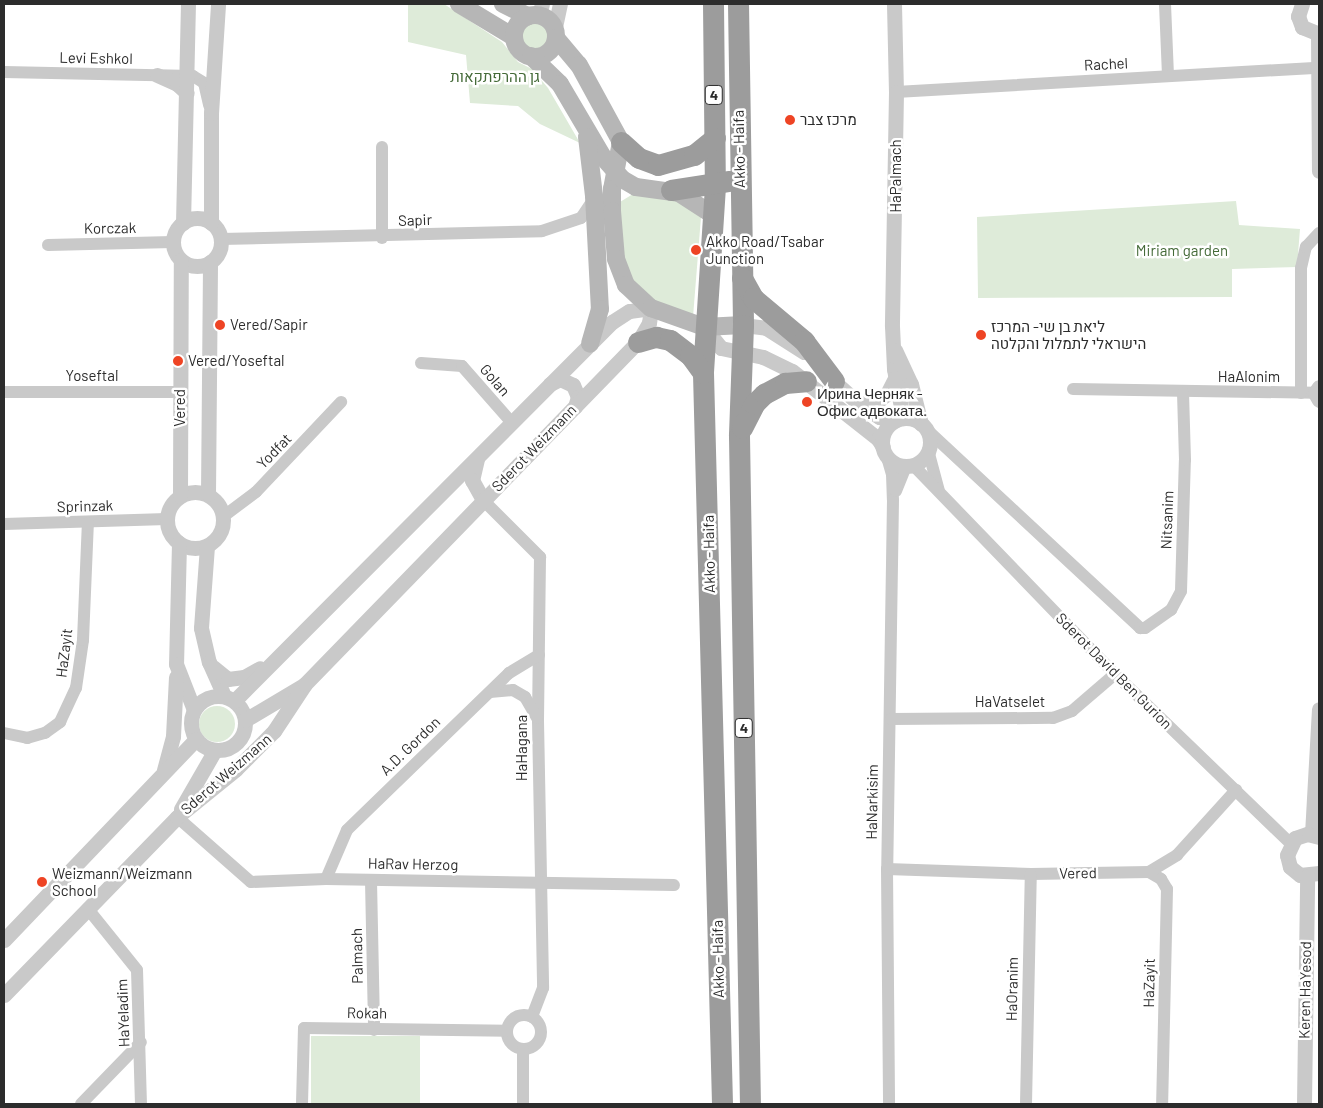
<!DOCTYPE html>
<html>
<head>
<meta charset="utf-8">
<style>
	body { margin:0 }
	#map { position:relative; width:1323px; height:1108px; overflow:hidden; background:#fff; font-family:Barlow,Heebo,sans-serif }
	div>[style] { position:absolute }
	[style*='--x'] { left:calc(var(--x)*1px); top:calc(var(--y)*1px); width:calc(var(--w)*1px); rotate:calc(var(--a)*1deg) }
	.green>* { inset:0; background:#deebd9; transform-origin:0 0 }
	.round { border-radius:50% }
	.minor>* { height:12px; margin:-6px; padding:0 6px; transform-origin:6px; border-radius:6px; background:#c9c9c9 }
	.minor>.ring { margin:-6px; padding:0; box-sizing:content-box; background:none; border:12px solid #c9c9c9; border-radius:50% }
	.tertiary>* { height:15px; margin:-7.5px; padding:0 7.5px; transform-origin:7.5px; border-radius:7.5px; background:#c9c9c9 }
	.tertiary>.ring { margin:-7.5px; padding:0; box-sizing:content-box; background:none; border:15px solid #c9c9c9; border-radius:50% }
	.secondary>* { height:18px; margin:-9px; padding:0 9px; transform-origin:9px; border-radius:9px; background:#b6b6b6 }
	.secondary>.ring { margin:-9px; padding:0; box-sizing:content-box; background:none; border:18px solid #b6b6b6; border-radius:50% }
	.trunk>* { height:21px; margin:-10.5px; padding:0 10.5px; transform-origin:10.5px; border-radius:10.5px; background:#9c9c9c }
	.dots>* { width:14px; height:14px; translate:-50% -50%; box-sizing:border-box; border:2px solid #fff; border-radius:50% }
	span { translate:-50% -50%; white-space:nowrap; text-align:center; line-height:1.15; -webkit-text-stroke:5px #fff; paint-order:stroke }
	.shield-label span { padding:1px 4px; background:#fff; border:1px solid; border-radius:4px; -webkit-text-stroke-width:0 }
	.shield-label { font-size:14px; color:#2c2c2c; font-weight:700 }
	.street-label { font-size:15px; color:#2c2c2c }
	.park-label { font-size:15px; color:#446a38 }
	.poi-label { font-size:15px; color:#2c2c2c }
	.left { translate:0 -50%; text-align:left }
	.frame { position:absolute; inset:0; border:5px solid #2c2c2c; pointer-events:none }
</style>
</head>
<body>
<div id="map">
	<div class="green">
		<i style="clip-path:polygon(408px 4px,444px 4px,502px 42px,518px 62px,532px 69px,548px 88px,580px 143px,540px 124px,518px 106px,470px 103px,466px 55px,408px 42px)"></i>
		<i class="round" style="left:521px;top:22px;width:28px;height:28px"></i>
		<i style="clip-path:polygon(633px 194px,677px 200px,701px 217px,693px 317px,657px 303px,623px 271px,620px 202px)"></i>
		<i style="clip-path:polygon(1236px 201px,1239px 225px,1300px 229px,1297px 267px,1232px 269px,1232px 297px,978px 298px,977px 217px)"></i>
		<i class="round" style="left:199px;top:706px;width:36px;height:36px"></i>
		<i style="left:311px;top:1036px;width:109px;height:68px"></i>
	</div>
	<div class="minor">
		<i style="--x:1165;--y:4;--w:72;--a:87.6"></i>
		<i style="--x:4;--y:72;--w:189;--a:1.2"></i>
		<i style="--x:193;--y:76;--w:13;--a:32"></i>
		<i style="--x:204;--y:83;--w:23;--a:77"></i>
		<i style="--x:896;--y:92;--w:423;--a:-3.3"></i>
		<i style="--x:382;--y:238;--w:91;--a:-90"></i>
		<i style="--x:221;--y:239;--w:321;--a:-1.4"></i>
		<i style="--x:542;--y:231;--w:41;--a:-18.4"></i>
		<i style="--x:581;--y:218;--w:23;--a:-56"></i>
		<i style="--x:48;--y:245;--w:125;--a:-1.4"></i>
		<i style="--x:421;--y:363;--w:41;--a:4.2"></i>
		<i style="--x:462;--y:366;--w:76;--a:48.7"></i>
		<i style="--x:1073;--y:389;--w:242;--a:0.9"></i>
		<i style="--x:4;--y:392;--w:176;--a:0"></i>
		<i style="--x:1301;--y:393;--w:125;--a:-90"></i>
		<i style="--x:1301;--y:268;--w:22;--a:-77"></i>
		<i style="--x:1306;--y:247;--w:19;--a:-47"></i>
		<i style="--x:925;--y:428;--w:294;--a:42.9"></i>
		<i style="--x:1140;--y:628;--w:5;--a:0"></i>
		<i style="--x:1145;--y:628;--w:32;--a:-35"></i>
		<i style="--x:1171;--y:610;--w:21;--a:-62"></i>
		<i style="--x:1181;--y:591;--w:131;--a:-88.3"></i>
		<i style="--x:1185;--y:460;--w:67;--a:-91.7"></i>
		<i style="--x:928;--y:450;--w:42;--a:75"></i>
		<i style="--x:887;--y:457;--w:18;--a:74"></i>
		<i style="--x:892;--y:474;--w:26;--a:88"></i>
		<i style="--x:893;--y:500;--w:369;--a:90.9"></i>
		<i style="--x:887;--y:869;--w:235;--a:89.5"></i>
		<i style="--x:913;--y:465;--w:291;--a:46"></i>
		<i style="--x:1115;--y:674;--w:243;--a:44"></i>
		<i style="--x:896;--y:491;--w:27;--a:-68"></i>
		<i style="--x:483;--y:500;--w:81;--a:45"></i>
		<i style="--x:540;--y:557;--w:164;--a:90.7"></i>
		<i style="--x:538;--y:721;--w:267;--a:88.9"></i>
		<i style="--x:543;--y:988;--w:31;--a:111"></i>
		<i style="--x:224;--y:516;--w:40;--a:-37"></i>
		<i style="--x:256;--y:492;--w:124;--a:-46.6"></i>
		<i style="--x:4;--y:524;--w:163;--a:-1.8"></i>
		<i style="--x:490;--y:692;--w:23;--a:-5"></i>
		<i style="--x:513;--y:690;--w:14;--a:30"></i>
		<i style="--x:525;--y:697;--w:24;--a:60"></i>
		<i style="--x:891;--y:719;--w:162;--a:-0.4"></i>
		<i style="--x:1053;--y:718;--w:20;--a:-20"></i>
		<i style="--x:1072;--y:711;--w:57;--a:-40.7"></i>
		<i style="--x:4;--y:733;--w:24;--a:12"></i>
		<i style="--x:27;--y:738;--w:19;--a:-16"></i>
		<i style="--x:45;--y:733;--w:19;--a:-36"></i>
		<i style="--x:60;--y:722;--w:38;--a:-65"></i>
		<i style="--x:76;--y:688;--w:49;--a:-81.7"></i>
		<i style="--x:83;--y:640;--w:117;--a:-87.6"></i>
		<i style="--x:177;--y:817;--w:98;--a:41.3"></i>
		<i style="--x:251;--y:882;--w:75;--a:-2.3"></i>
		<i style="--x:326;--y:879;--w:348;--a:1"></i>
		<i style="--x:887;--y:869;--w:144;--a:2"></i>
		<i style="--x:1031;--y:874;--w:118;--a:-1"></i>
		<i style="--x:1149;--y:872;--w:33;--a:-31"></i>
		<i style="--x:1177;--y:855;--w:88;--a:-47.8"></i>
		<i style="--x:1149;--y:872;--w:14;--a:30"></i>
		<i style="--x:1161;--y:879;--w:12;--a:59"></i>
		<i style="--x:1167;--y:889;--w:215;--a:91.3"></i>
		<i style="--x:326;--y:879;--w:53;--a:-66.8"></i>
		<i style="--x:347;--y:830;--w:226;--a:-44.1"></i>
		<i style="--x:509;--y:673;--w:35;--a:-31"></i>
		<i style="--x:371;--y:881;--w:149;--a:88.8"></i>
		<i style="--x:88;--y:909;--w:78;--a:51.2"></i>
		<i style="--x:137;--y:970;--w:134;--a:88.3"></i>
		<i class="ring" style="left:507px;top:1015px;width:22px;height:22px"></i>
		<i style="--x:523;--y:1049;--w:55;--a:90"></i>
		<i style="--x:81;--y:1104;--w:86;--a:-45.9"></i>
		<i style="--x:302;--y:1104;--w:76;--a:-88.5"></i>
		<i style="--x:304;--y:1028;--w:203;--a:0.8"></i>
		<i style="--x:1026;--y:1104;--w:230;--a:-88.8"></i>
	</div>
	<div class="tertiary">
		<i style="--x:894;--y:4;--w:88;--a:88.7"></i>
		<i style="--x:896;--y:92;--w:234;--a:91"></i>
		<i style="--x:892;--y:326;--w:43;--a:87.3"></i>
		<i style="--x:894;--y:369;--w:50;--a:79.6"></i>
		<i style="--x:1302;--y:4;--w:13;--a:108"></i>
		<i style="--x:1298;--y:16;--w:12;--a:70"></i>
		<i style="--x:1302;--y:27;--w:18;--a:22"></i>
		<i style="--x:539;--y:15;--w:11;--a:-75"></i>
		<i style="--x:555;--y:27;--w:24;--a:-78"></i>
		<i style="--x:1318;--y:34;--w:137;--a:89.6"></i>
		<i style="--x:157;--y:75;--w:22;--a:24"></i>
		<i style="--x:177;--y:84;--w:13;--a:42"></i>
		<i class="ring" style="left:173px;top:218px;width:33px;height:33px"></i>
		<i style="--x:183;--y:223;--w:219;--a:-88.7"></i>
		<i style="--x:211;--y:223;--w:110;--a:-90"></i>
		<i style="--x:211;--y:113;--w:109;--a:-86.3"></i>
		<i style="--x:743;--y:325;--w:23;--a:7"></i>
		<i style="--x:766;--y:328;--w:45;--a:32.3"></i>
		<i style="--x:704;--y:327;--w:27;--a:51"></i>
		<i style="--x:721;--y:348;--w:43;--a:12.1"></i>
		<i style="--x:763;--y:357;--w:32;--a:26"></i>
		<i style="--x:792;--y:371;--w:110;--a:38.3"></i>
		<i style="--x:878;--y:439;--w:9;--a:58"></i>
		<i style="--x:895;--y:350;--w:38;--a:65"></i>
		<i style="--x:911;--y:384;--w:41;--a:76"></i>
		<i style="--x:827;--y:375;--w:43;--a:42.2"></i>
		<i style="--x:859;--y:404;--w:24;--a:33"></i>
		<i style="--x:879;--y:417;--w:16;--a:14"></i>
		<i style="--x:550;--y:384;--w:11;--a:-27"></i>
		<i style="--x:560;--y:379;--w:14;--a:25"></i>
		<i style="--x:573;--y:385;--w:13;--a:67"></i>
		<i style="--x:578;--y:397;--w:10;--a:107"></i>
		<i style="--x:1319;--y:387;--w:7;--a:124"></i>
		<i style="--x:1315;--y:393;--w:8;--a:60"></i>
		<i style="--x:859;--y:404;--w:22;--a:-13"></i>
		<i style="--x:880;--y:399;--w:9;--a:-36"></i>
		<i style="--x:887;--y:394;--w:18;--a:-63"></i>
		<i class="ring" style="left:882px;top:418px;width:33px;height:33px"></i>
		<i style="--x:477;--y:459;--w:22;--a:103"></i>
		<i style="--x:472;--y:480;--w:23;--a:61"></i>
		<i class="ring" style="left:167px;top:492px;width:41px;height:41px"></i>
		<i style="--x:208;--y:494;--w:232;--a:-89.5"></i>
		<i style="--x:180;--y:496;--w:236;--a:-89.8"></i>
		<i style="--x:179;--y:543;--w:121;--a:91.4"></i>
		<i style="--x:176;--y:664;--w:49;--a:68.6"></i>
		<i style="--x:207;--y:546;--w:82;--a:94.2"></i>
		<i style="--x:201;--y:628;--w:35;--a:77"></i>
		<i style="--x:209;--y:662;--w:37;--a:66"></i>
		<i style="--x:213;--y:667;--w:19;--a:39"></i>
		<i style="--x:228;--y:679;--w:16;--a:-7"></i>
		<i style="--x:244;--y:677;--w:18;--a:-29"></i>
		<i class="ring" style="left:191px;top:696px;width:39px;height:39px"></i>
		<i style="--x:245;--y:720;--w:69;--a:-30.7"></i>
		<i style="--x:164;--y:770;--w:35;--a:-75"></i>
		<i style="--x:173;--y:736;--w:59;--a:-87.1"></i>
		<i style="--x:181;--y:809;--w:68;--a:-60"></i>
		<i style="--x:1312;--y:834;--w:125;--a:-86.8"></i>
		<i style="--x:1319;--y:837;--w:12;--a:-166"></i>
		<i style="--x:1307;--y:834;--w:13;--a:162"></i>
		<i style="--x:1295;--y:838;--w:19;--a:115"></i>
		<i style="--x:1287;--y:855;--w:12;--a:76"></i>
		<i style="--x:1290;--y:867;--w:13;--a:39"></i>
		<i style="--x:1300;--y:875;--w:19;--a:-6"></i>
		<i style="--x:4;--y:940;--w:278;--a:-46.3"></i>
		<i style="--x:4;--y:995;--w:248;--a:-45.8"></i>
		<i style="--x:177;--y:817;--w:76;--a:-39.1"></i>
		<i style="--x:236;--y:769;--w:54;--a:-45"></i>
		<i style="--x:274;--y:731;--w:56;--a:-56.6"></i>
		<i style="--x:305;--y:684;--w:477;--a:-45.8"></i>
		<i style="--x:638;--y:342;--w:22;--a:-60"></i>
		<i style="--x:649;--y:323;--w:15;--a:-82"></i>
		<i style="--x:651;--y:308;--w:22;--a:172"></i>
		<i style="--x:629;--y:311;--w:20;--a:147"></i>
		<i style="--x:612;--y:322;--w:535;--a:134.92"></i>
		<i style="--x:1304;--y:1104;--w:228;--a:-89.2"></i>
	</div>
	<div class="secondary">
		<i style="--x:459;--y:4;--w:64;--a:31"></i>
		<i style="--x:503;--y:4;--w:28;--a:26"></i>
		<i class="ring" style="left:514px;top:15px;width:24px;height:24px"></i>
		<i style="--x:556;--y:38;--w:35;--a:50"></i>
		<i style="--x:579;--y:65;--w:88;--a:61.4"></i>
		<i style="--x:621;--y:142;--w:48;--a:100.8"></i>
		<i style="--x:612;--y:189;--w:22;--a:90"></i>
		<i style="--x:612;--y:211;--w:48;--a:85.2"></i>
		<i style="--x:616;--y:259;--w:28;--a:69"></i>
		<i style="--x:626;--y:285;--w:34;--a:43"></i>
		<i style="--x:651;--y:308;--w:56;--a:19.7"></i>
		<i style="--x:704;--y:327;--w:39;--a:-3"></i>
		<i style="--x:531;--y:56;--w:40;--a:44"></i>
		<i style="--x:560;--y:84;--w:85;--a:59.5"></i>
		<i style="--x:603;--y:157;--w:29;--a:49"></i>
		<i style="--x:622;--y:179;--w:16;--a:30"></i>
		<i style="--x:636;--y:187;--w:43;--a:7.9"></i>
		<i style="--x:679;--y:193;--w:40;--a:32.9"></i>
		<i style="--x:587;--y:137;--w:59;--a:83.2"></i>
		<i style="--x:594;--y:196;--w:113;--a:87"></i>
		<i style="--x:600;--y:309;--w:36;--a:106"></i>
	</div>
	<div class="trunk">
		<i style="--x:713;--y:4;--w:182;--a:89.4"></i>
		<i style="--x:715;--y:186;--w:187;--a:93.7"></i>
		<i style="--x:703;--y:373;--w:731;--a:88.51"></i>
		<i style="--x:738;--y:4;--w:321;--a:89.1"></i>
		<i style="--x:743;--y:325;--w:111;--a:92.1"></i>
		<i style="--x:739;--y:436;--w:668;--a:89.06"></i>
		<i style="--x:621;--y:142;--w:24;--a:42"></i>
		<i style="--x:639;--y:158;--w:20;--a:20"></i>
		<i style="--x:658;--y:165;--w:37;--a:-16"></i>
		<i style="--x:694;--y:155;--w:27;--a:-39"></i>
		<i style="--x:671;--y:190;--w:59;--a:-8.8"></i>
		<i style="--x:742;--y:278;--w:23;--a:61"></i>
		<i style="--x:753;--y:298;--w:67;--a:40.1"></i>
		<i style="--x:804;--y:341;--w:50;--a:53.1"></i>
		<i style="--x:638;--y:342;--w:19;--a:-16"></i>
		<i style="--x:656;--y:337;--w:14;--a:12"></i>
		<i style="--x:670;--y:340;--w:25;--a:37"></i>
		<i style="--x:690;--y:355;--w:22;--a:54"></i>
		<i style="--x:742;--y:428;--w:27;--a:-63"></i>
		<i style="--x:754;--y:404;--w:14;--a:-45"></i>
		<i style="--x:764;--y:394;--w:24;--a:-28"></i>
		<i style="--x:785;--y:383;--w:21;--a:-5"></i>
	</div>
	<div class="dots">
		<i style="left:790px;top:120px;background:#ee4424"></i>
		<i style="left:696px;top:250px;background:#ee4424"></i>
		<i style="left:220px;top:325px;background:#ee4424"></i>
		<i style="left:981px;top:335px;background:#ee4424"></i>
		<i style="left:178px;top:361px;background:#ee4424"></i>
		<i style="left:807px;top:402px;background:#ee4424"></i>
		<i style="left:42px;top:882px;background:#ee4424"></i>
	</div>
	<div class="shield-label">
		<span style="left:714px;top:95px">4</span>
		<span style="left:744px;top:728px">4</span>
	</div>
	<div class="street-label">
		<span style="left:96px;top:58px;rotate:1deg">Levi Eshkol</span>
		<span style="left:1106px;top:64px;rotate:-3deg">Rachel</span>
		<span style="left:739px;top:149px;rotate:-91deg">Akko - Haifa</span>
		<span style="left:896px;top:176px;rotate:-90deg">HaPalmach</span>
		<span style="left:415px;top:220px;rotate:-2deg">Sapir</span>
		<span style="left:110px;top:228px;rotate:-1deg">Korczak</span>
		<span style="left:92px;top:376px">Yoseftal</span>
		<span style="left:1249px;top:377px">HaAlonim</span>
		<span style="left:495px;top:380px;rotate:49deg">Golan</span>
		<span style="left:180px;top:408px;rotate:-90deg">Vered</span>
		<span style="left:534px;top:448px;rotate:-46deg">Sderot Weizmann</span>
		<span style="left:274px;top:451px;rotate:-46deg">Yodfat</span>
		<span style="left:85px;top:506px;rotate:-2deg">Sprinzak</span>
		<span style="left:1167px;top:520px;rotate:-88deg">Nitsanim</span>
		<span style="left:709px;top:554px;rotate:-91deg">Akko - Haifa</span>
		<span style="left:64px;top:653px;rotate:-83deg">HaZayit</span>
		<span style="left:1114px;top:671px;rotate:45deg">Sderot David Ben Gurion</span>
		<span style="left:1010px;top:702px">HaVatselet</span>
		<span style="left:410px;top:746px;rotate:-44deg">A.D. Gordon</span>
		<span style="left:522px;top:748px;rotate:-90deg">HaHagana</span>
		<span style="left:226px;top:774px;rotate:-41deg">Sderot Weizmann</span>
		<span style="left:872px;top:802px;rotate:-89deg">HaNarkisim</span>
		<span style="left:413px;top:864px;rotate:1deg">HaRav Herzog</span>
		<span style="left:1078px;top:873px;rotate:-1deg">Vered</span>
		<span style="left:357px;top:956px;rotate:-91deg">Palmach</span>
		<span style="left:718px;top:959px;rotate:-91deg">Akko - Haifa</span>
		<span style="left:1149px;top:983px;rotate:-89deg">HaZayit</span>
		<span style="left:1012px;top:989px;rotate:-89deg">HaOranim</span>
		<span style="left:1305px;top:990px;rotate:-89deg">Keren HaYesod</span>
		<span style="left:123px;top:1013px;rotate:-92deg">HaYeladim</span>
		<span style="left:367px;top:1013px;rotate:1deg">Rokah</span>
	</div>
	<div class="park-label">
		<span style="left:495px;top:77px">גן ההרפתקאות</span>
		<span style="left:1182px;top:251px">Miriam garden</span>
	</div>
	<div class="poi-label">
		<span class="left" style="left:800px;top:120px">מרכז צבר</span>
		<span class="left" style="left:706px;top:250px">Akko Road/Tsabar<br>Junction</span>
		<span class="left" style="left:230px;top:325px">Vered/Sapir</span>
		<span class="left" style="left:991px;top:335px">ליאת בן שי- המרכז<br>הישראלי לתמלול והקלטה</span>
		<span class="left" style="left:188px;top:361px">Vered/Yoseftal</span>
		<span class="left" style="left:817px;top:402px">Ирина Черняк -<br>Офис адвоката.</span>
		<span class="left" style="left:52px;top:882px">Weizmann/Weizmann<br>School</span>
	</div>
	<div class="frame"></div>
</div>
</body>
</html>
